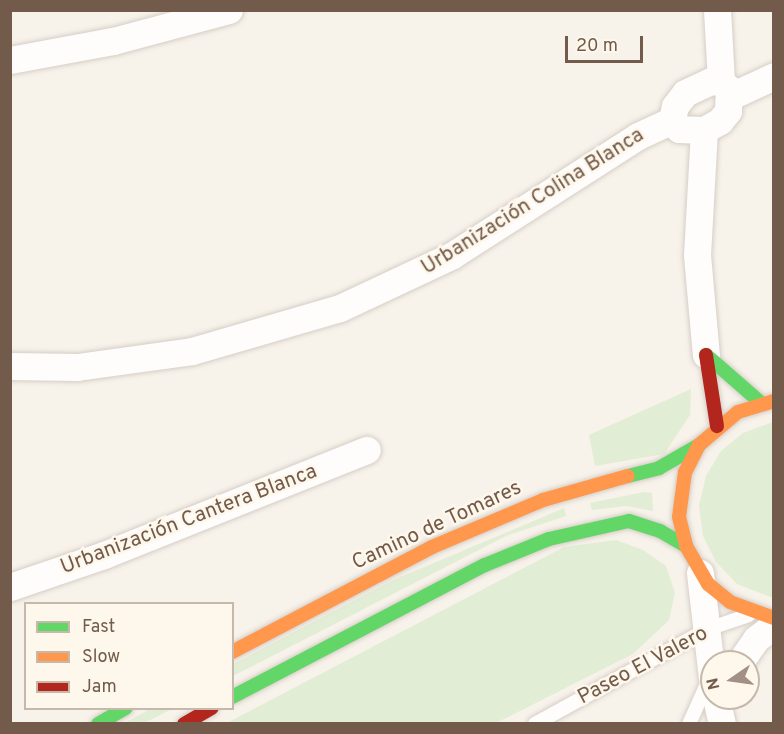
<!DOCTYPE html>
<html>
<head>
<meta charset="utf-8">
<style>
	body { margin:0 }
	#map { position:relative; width:784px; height:734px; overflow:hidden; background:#f7f2ea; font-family:Overpass,sans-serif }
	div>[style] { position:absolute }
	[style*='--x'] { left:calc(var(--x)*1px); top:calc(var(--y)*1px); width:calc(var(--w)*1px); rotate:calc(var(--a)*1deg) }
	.green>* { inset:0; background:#e2edd5 }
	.roads { filter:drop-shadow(0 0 2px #d5cec7) drop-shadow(0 0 2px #d5cec7) }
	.lane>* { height:14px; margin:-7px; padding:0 7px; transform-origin:7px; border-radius:7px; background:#fefdfc }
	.street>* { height:27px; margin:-13.5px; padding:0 13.5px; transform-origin:13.5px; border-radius:13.5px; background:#fefdfc }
	.fast>* { height:14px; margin:-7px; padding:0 7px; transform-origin:7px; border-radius:7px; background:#63d668 }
	.slow>* { height:14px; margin:-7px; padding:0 7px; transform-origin:7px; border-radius:7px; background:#ff974d }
	.jam>* { height:14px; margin:-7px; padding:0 7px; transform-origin:7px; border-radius:7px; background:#b3261e }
	span { translate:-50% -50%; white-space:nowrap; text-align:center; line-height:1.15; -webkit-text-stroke:5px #fef7eb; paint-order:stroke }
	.street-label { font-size:21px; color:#735b4b }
	.frame { position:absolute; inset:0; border:12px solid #735b4b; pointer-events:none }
	.legend { position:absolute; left:24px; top:602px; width:210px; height:108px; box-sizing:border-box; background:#fef7eb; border:2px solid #c6b9ab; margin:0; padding:8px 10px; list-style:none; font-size:18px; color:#735b4b }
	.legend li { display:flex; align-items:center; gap:12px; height:30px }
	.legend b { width:30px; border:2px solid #c6b9ab }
	.north { position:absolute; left:700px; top:650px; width:60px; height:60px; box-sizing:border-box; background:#fef7eb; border:2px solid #c6b9ab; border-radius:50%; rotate:257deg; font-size:16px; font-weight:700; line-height:24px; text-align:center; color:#735b4b }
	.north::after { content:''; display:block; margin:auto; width:21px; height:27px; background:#a19083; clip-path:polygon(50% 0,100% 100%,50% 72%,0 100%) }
	.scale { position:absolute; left:565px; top:36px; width:78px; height:27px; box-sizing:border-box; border:3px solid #735b4b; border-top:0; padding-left:8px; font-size:18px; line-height:21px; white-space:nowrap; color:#735b4b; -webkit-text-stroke:4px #fef7eb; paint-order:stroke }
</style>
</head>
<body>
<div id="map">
	<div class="green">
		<i style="clip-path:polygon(691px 389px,690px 415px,664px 454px,595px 466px,589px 435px)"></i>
		<i style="clip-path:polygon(773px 422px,774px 422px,773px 598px,737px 584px,716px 562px,703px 536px,699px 506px,706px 476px,721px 451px,743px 433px)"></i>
		<i style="clip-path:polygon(644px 492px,652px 493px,653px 511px,626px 506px,592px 510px,590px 503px)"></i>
		<i style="clip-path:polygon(564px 508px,566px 516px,506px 536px,233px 676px,233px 664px,391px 581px)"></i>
		<i style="clip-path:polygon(616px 540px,643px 550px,666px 566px,675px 593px,669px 620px,633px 654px,496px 723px,225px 724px,564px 547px)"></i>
		<i style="clip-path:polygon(150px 709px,172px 709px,144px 723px,123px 724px)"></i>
	</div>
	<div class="roads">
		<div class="lane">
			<i style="--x:535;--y:724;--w:197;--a:-28.8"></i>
			<i style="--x:708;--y:629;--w:43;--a:-18.9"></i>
			<i style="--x:689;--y:724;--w:54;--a:-65.8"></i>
		</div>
		<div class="street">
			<i style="--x:717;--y:10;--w:72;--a:86.8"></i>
			<i style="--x:10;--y:60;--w:105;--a:-10.5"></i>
			<i style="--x:113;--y:41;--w:120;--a:-15"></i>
			<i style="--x:711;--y:81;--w:10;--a:6"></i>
			<i style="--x:721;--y:82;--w:11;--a:41"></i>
			<i style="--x:729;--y:89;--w:22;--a:93"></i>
			<i style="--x:728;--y:111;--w:13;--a:129"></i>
			<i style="--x:720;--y:121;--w:18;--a:151"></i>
			<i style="--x:704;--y:130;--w:25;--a:-178"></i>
			<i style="--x:679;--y:129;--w:11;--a:-128"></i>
			<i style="--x:672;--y:120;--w:14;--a:-78"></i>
			<i style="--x:675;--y:106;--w:16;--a:-52"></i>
			<i style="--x:685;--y:93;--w:29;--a:-25"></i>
			<i style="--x:731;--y:96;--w:47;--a:-24.9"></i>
			<i style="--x:704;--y:130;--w:125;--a:93.2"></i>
			<i style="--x:697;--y:255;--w:100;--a:84.9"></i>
			<i style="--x:10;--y:366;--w:67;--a:0.9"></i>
			<i style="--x:77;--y:367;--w:116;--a:-7.9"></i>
			<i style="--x:192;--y:351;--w:154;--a:-16.2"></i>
			<i style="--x:340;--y:308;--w:123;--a:-25.1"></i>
			<i style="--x:451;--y:256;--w:222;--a:-32.7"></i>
			<i style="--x:638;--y:136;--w:38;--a:-25"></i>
			<i style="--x:700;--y:573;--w:106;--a:83.5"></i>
			<i style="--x:10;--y:587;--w:99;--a:-18.8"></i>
			<i style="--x:104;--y:555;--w:283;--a:-21.8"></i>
			<i style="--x:740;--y:662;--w:28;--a:-55"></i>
			<i style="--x:756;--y:639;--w:23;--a:-38"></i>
			<i style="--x:716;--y:698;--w:27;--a:77"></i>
		</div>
		<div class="fast">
			<i style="--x:706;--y:355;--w:73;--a:41.1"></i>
			<i style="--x:628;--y:476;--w:32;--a:-14"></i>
			<i style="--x:659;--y:468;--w:46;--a:-29.9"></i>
			<i style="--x:232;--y:697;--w:285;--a:-27.6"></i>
			<i style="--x:485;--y:565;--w:69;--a:-22.1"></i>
			<i style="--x:549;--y:539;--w:82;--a:-12.7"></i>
			<i style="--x:629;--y:521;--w:33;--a:18"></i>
			<i style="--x:660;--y:531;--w:30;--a:30"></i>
			<i style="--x:98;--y:724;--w:32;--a:-30"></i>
		</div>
		<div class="slow">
			<i style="--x:774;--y:401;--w:38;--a:163"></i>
			<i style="--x:738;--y:412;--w:51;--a:139.8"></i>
			<i style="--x:699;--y:445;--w:30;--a:117"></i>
			<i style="--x:685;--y:472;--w:45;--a:97.6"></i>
			<i style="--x:679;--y:517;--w:30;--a:76"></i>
			<i style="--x:686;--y:546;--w:44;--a:59.9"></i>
			<i style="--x:708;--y:584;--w:28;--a:39"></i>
			<i style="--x:730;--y:602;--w:47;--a:20"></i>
			<i style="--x:232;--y:652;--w:226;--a:-27.7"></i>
			<i style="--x:432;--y:547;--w:121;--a:-22.9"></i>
			<i style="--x:543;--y:500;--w:88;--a:-15.8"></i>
		</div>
		<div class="jam">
			<i style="--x:706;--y:355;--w:72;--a:81.2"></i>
			<i style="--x:184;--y:724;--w:32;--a:-30"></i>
		</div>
	</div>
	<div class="street-label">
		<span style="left:533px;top:202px;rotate:-32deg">Urbanización Colina Blanca</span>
		<span style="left:189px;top:520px;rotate:-21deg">Urbanización Cantera Blanca</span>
		<span style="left:437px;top:526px;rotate:-25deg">Camino de Tomares</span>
		<span style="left:643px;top:666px;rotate:-28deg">Paseo El Valero</span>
	</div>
	<div class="frame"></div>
	<ul class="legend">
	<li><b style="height:8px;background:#63d668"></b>Fast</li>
	<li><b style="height:8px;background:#ff974d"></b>Slow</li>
	<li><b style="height:8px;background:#b3261e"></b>Jam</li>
	</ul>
	<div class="north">N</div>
	<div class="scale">20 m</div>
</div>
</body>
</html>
